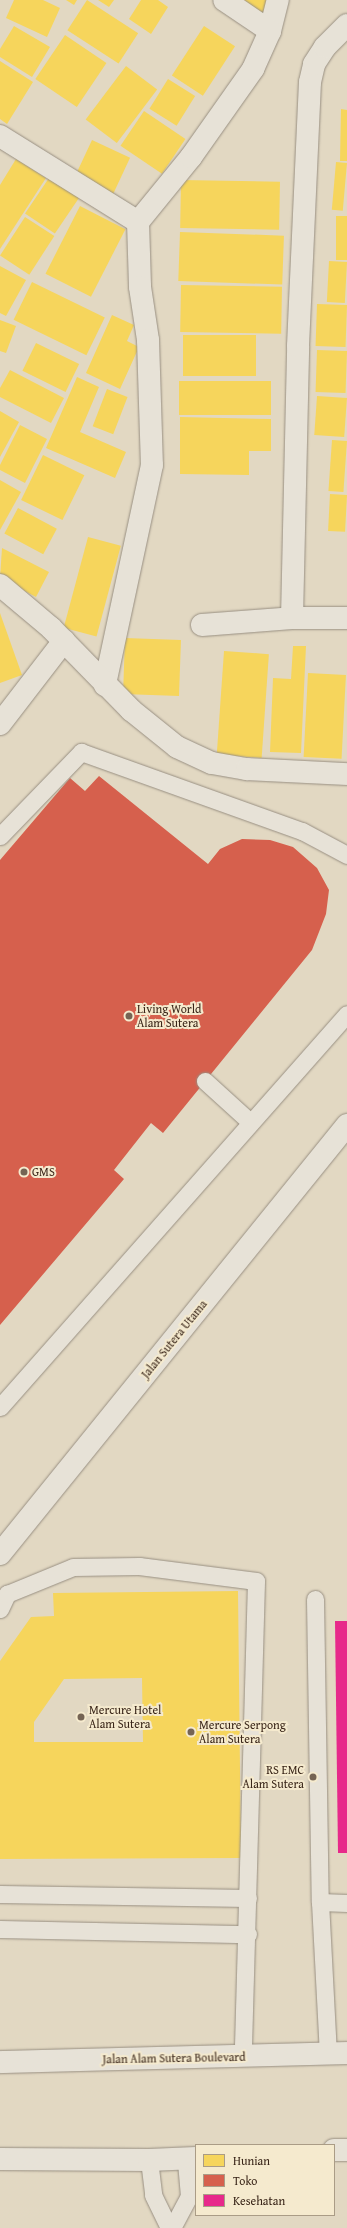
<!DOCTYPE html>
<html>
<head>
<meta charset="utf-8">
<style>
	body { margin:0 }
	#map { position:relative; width:347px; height:2228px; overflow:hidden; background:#e2d8c2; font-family:"Gentium Book Plus",serif }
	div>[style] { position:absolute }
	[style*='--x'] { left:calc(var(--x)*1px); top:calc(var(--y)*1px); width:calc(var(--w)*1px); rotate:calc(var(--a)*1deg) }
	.homes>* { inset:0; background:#f6d55c; transform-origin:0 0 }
	.shops>* { inset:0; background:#d6604d }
	.health>* { inset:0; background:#e7298a }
	.roads { filter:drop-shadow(0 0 1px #988f82) drop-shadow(0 0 1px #988f82) }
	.lane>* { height:17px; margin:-8.5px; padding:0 8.5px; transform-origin:8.5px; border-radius:8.5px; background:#e7e2d7 }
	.street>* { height:22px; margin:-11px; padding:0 11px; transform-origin:11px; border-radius:11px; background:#e7e2d7 }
	.secondary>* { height:22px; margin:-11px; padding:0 11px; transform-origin:11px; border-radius:11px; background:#e7e2d7 }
	.dots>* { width:11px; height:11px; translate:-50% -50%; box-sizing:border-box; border:2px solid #f5eace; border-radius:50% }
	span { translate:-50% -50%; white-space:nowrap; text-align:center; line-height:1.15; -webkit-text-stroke:4px #f5eace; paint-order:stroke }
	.poi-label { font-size:12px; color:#3a2619 }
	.left { translate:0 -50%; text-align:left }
	.right { translate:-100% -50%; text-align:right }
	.street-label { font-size:12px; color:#3a2619 }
	.legend { position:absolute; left:195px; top:2144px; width:140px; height:72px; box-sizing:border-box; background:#f5eace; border:1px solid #aa9c86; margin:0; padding:5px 7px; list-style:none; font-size:12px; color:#3a2619 }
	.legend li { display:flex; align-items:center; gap:8px; height:20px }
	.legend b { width:20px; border:1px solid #aa9c86 }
</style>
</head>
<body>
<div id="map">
	<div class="homes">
		<i style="clip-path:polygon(14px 0,43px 0,60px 8px,47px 37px,6px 18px)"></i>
		<i style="clip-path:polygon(66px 0,77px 0,74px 5px)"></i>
		<i style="left:87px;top:0;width:61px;height:36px;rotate:33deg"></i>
		<i style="clip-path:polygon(98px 0,114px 0,109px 7px)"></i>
		<i style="clip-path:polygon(141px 0,158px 0,168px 7px,151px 34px,129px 19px)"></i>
		<i style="clip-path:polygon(229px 0,271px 0,262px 17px)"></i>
		<i style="clip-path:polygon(14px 26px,50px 47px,32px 77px,0 57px,0 49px)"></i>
		<i style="left:204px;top:26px;width:37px;height:59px;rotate:33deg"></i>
		<i style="left:65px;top:35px;width:50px;height:53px;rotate:34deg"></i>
		<i style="clip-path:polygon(0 61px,33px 82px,7px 124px,0 119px)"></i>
		<i style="left:126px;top:66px;width:39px;height:67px;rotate:37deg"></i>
		<i style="left:168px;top:79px;width:32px;height:35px;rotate:32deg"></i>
		<i style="clip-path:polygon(341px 109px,347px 110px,347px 161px,340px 161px)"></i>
		<i style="left:144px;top:111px;width:50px;height:42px;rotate:34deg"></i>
		<i style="left:92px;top:140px;width:42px;height:42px;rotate:25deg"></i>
		<i style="clip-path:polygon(16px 159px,46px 178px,0 249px,0 185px)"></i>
		<i style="left:336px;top:162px;width:11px;height:48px;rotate:5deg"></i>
		<i style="left:53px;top:172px;width:36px;height:50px;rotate:34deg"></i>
		<i style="left:181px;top:180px;width:99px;height:48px;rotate:1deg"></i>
		<i style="left:80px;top:206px;width:51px;height:76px;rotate:27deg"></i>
		<i style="left:336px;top:216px;width:11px;height:44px"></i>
		<i style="left:25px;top:217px;width:35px;height:46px;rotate:33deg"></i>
		<i style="left:180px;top:232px;width:104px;height:49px;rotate:2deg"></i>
		<i style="left:329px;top:261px;width:18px;height:41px;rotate:3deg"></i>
		<i style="clip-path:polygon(0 266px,26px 280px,6px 316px,0 313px)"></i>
		<i style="left:32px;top:282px;width:81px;height:42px;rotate:26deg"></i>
		<i style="left:181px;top:285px;width:101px;height:47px;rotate:1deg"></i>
		<i style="left:317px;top:304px;width:30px;height:42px;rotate:2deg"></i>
		<i style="clip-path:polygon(112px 315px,134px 325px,127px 341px,139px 347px,120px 389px,86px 373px)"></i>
		<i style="clip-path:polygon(0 320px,16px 326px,6px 353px,0 351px)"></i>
		<i style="left:183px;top:335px;width:73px;height:41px"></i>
		<i style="left:36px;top:343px;width:48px;height:31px;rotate:26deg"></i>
		<i style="left:317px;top:350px;width:30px;height:42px;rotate:2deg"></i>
		<i style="clip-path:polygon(10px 370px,64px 398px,51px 423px,0 397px,0 388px)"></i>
		<i style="clip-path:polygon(77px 377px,99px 387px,80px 432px,126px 452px,115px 478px,46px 448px)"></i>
		<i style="left:179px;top:381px;width:92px;height:34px"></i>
		<i style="left:107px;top:389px;width:22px;height:40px;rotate:21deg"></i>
		<i style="left:317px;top:396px;width:30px;height:39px;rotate:4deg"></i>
		<i style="clip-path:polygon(0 411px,19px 422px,0 457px)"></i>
		<i style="clip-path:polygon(180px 417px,271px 419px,271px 451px,249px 451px,249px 475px,180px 474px)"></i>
		<i style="clip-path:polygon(20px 425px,47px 439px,25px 483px,0 470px,0 465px)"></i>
		<i style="left:332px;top:440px;width:15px;height:51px;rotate:4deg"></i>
		<i style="left:43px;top:455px;width:46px;height:50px;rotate:26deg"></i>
		<i style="clip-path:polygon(0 480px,21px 492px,0 530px)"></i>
		<i style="left:330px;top:494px;width:17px;height:37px;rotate:3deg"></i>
		<i style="left:18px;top:508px;width:44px;height:29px;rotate:28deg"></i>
		<i style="left:88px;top:537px;width:34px;height:94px;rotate:15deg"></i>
		<i style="clip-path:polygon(2px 548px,49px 572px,36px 597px,0 578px)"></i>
		<i style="clip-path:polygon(0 613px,22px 675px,0 683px)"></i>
		<i style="left:125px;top:638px;width:56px;height:56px;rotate:2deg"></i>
		<i style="clip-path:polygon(293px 646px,306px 646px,301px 753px,270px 752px,273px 678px,291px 679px)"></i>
		<i style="left:224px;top:651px;width:45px;height:104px;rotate:4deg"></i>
		<i style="left:308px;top:673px;width:38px;height:84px;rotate:3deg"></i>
		<i style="clip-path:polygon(evenodd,238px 1591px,241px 1858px,0 1859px,0 1661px,31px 1617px,54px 1616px,53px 1593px,238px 1591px,142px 1678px,143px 1742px,34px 1742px,34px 1722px,64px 1679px,142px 1678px)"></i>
	</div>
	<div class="shops">
		<i style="clip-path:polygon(99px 776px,208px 864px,220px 849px,242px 839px,270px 840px,293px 847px,317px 868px,329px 890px,326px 914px,312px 950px,163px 1133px,151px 1123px,114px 1170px,124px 1179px,0 1325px,0 860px,70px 778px,85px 791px)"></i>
	</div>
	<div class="health">
		<i style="clip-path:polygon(335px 1621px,347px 1621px,347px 1853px,338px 1853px)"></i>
	</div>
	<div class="roads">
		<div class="lane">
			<i style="--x:0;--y:836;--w:117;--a:-46"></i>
			<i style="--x:81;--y:752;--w:235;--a:19.7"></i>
			<i style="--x:302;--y:831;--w:51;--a:28.1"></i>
			<i style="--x:205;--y:1081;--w:61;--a:42.3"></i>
			<i style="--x:0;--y:1407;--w:524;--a:-48.56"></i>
			<i style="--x:315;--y:1599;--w:303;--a:89.1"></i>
			<i style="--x:320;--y:1902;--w:152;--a:87"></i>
			<i style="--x:0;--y:1609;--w:17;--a:-65"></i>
			<i style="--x:7;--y:1594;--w:71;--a:-22.2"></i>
			<i style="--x:73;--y:1567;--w:66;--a:-0.9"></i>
			<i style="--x:139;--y:1566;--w:118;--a:7.3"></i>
			<i style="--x:256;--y:1581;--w:475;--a:91.6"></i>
			<i style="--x:0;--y:1894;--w:248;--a:0.9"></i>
			<i style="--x:320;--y:1902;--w:27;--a:2"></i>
			<i style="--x:0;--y:1929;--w:248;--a:1.2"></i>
			<i style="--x:149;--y:2160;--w:35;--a:83"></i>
			<i style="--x:153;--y:2195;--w:37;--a:64"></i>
			<i style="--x:172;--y:2228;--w:36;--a:-62"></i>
			<i style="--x:189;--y:2196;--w:37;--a:-95"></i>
		</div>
		<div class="street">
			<i style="--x:270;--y:31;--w:32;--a:-76"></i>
			<i style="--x:0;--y:136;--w:163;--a:31.9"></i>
			<i style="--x:138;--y:222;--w:65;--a:88.2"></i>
			<i style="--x:140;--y:287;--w:54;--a:81.4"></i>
			<i style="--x:148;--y:340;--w:125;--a:88.2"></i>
			<i style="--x:152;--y:465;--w:225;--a:102.1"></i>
			<i style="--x:138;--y:222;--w:84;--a:-50.8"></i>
			<i style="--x:191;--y:157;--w:108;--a:-54.8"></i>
			<i style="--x:253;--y:69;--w:42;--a:-65.9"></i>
			<i style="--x:270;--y:31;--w:55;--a:-146"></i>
			<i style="--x:0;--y:585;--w:67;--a:40.1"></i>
			<i style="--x:51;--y:628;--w:115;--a:45.7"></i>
			<i style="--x:131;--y:710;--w:59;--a:38.8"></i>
			<i style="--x:177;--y:747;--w:38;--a:25"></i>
			<i style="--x:212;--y:763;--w:36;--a:10"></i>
			<i style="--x:247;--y:769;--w:100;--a:2.9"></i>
			<i style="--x:292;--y:618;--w:272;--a:-88.7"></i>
			<i style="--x:298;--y:346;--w:264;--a:-87.4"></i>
			<i style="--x:310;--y:82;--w:18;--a:-77"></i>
			<i style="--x:314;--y:64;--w:20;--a:-57"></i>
			<i style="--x:325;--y:47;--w:31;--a:-45"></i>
			<i style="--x:202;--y:625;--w:90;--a:-4.4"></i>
			<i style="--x:292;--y:618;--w:55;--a:0"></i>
			<i style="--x:0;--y:724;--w:105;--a:-52.4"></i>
		</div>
		<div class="secondary">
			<i style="--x:0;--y:1554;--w:552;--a:-51.03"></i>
			<i style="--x:0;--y:2062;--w:347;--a:-1.5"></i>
			<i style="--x:334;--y:2150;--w:13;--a:0"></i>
			<i style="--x:0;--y:2159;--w:149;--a:0.4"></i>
			<i style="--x:149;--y:2160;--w:47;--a:-2.4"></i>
		</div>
	</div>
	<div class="dots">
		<i style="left:129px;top:1016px;background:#756454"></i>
		<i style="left:24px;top:1172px;background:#756454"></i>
		<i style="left:81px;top:1717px;background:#756454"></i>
		<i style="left:191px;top:1732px;background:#756454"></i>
		<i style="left:313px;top:1777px;background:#756454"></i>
	</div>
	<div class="poi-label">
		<span class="left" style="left:137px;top:1016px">Living World<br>Alam Sutera</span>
		<span class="left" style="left:32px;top:1172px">GMS</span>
		<span class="left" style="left:89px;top:1717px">Mercure Hotel<br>Alam Sutera</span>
		<span class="left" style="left:199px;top:1732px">Mercure Serpong<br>Alam Sutera</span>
		<span class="right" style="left:304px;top:1777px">RS EMC<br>Alam Sutera</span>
	</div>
	<div class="street-label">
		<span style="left:174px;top:1339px;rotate:-51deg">Jalan Sutera Utama</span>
		<span style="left:174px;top:2058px;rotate:-1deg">Jalan Alam Sutera Boulevard</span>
	</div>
	<ul class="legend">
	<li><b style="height:11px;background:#f6d55c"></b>Hunian</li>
	<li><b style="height:11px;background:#d6604d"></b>Toko</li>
	<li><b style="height:11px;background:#e7298a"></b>Kesehatan</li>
	</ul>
</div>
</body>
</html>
